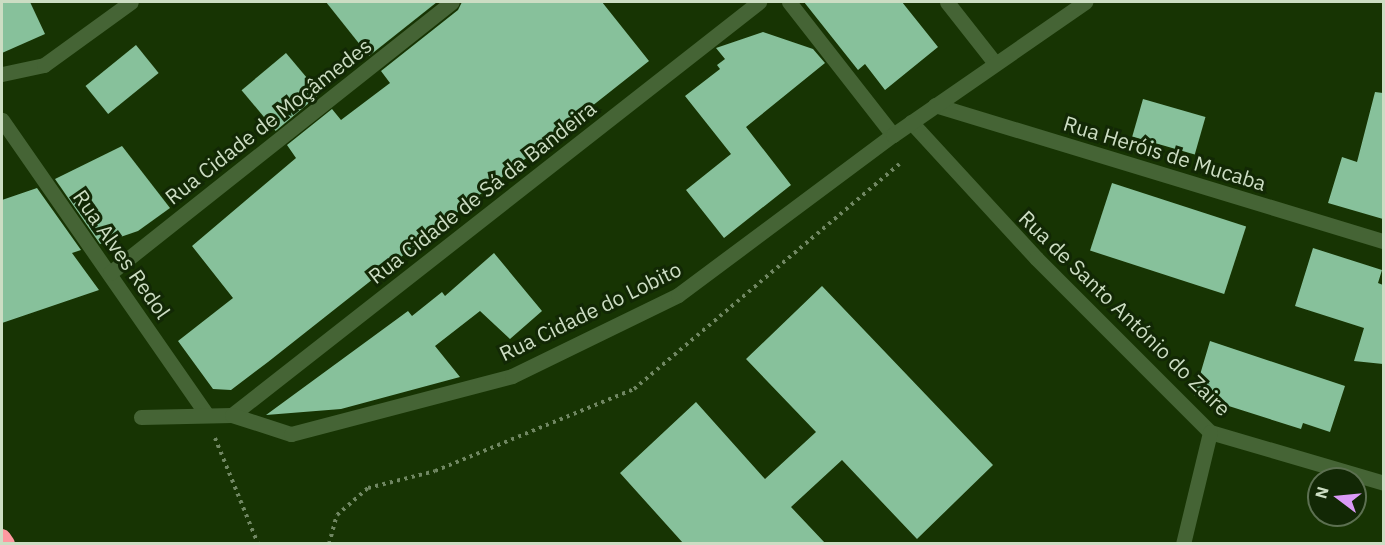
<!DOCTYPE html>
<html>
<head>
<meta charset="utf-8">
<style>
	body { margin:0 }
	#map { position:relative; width:1385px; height:545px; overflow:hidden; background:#173403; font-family:"IBM Plex Sans",sans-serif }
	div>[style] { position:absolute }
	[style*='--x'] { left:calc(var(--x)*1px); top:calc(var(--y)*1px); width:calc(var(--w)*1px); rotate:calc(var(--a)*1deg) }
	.building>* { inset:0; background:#87c19b; transform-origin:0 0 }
	.path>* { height:4px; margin-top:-2px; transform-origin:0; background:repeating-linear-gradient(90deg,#708762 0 3px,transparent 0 7.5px) }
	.street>* { height:15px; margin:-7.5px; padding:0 7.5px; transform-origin:7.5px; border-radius:7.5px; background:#456435 }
	.highway>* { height:18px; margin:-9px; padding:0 9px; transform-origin:9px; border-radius:9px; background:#fe99a0 }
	span { translate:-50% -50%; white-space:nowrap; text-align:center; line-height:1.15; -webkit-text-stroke:6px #122805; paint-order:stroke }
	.street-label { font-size:21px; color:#ccddc3 }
	.frame { position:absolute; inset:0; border:3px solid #ccddc3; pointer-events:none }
	.north { position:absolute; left:1307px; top:467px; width:60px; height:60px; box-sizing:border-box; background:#122805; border:2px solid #5c7051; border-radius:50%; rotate:286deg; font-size:16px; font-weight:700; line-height:24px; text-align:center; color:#ccddc3 }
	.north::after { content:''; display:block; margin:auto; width:21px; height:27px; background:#da9af6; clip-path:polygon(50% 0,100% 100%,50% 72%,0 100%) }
</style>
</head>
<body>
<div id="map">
	<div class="building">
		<i style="clip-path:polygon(2px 2px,30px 2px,45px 34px,2px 53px)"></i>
		<i style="clip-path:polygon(326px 2px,437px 2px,369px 56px)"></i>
		<i style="clip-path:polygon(462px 2px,602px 2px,649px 61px,268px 362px,231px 390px,213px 389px,178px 341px,233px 298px,192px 246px,296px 158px,287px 145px,332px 109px,341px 120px,390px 83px,381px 71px,458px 10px)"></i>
		<i style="clip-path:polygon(804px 2px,902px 2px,938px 47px,885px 90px,865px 64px,858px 70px)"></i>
		<i style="clip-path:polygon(763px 32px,813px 49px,825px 63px,746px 127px,791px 185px,724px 238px,686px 190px,731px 154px,685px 96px,720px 69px,717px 65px,725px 59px,716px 48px)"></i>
		<i style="left:136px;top:45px;width:36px;height:65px;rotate:51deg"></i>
		<i style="left:286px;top:53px;width:53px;height:58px;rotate:50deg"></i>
		<i style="clip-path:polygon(1375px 92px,1383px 93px,1383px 219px,1328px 203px,1342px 157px,1357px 162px)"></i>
		<i style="left:1143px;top:99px;width:65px;height:39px;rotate:16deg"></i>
		<i style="clip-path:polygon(122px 146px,170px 208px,138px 231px,100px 244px,55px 179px)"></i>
		<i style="left:1112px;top:183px;width:141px;height:71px;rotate:18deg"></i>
		<i style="clip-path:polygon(37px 188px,81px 250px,72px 253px,99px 290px,2px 323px,2px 200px)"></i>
		<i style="clip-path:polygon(1313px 248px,1382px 270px,1378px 283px,1383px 285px,1383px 364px,1354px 361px,1364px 328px,1295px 306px)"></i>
		<i style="clip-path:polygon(494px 253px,542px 311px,510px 339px,480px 311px,435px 346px,460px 377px,341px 409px,266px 415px,408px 311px,412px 316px,442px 292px,445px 296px)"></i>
		<i style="clip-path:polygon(822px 286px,993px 465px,917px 539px,842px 460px,791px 507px,825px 543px,683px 543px,620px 473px,696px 402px,765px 479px,816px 432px,746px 359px)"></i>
		<i style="clip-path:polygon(1210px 341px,1345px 386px,1330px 432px,1303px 423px,1301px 429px,1194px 395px)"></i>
	</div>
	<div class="path">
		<i style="--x:215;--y:438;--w:114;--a:67.9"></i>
		<i style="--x:329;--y:544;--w:30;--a:-75"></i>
		<i style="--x:337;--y:515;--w:41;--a:-41.1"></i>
		<i style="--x:368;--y:488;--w:69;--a:-14.2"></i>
		<i style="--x:435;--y:471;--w:215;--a:-22.4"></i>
		<i style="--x:634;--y:389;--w:348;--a:-40.3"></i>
	</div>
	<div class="street">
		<i style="--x:789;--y:2;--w:169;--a:52"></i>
		<i style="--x:947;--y:2;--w:78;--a:51.8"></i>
		<i style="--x:2;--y:74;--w:43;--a:-12.1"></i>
		<i style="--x:44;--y:65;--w:107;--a:-35.9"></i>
		<i style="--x:935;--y:105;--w:469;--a:16.9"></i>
		<i style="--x:2;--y:120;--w:358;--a:55.2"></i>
		<i style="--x:911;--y:122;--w:185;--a:47.4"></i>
		<i style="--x:1036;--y:258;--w:246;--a:45"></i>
		<i style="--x:1210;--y:432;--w:181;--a:16.3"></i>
		<i style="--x:110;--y:273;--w:436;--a:-38.4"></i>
		<i style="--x:232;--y:415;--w:670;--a:-38.09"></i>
		<i style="--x:141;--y:417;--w:91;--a:-1.3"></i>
		<i style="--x:232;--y:415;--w:62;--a:17.9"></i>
		<i style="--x:291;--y:434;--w:228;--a:-14.7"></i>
		<i style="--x:512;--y:376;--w:185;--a:-26"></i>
		<i style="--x:678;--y:295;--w:268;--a:-36.7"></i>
		<i style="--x:893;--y:135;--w:234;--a:-34.7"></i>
		<i style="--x:1183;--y:544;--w:115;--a:-76.4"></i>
	</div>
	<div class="highway">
		<i style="--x:2;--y:538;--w:7;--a:56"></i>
	</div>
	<div class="street-label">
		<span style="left:268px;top:121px;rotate:-38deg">Rua Cidade de Moçâmedes</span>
		<span style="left:1165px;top:153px;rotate:17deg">Rua Heróis de Mucaba</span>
		<span style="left:482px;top:192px;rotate:-38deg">Rua Cidade de Sá da Bandeira</span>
		<span style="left:122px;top:254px;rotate:55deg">Rua Alves Redol</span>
		<span style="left:590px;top:311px;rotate:-26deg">Rua Cidade do Lobito</span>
		<span style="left:1125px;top:313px;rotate:44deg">Rua de Santo António do Zaire</span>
	</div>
	<div class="frame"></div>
	<div class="north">N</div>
</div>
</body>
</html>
